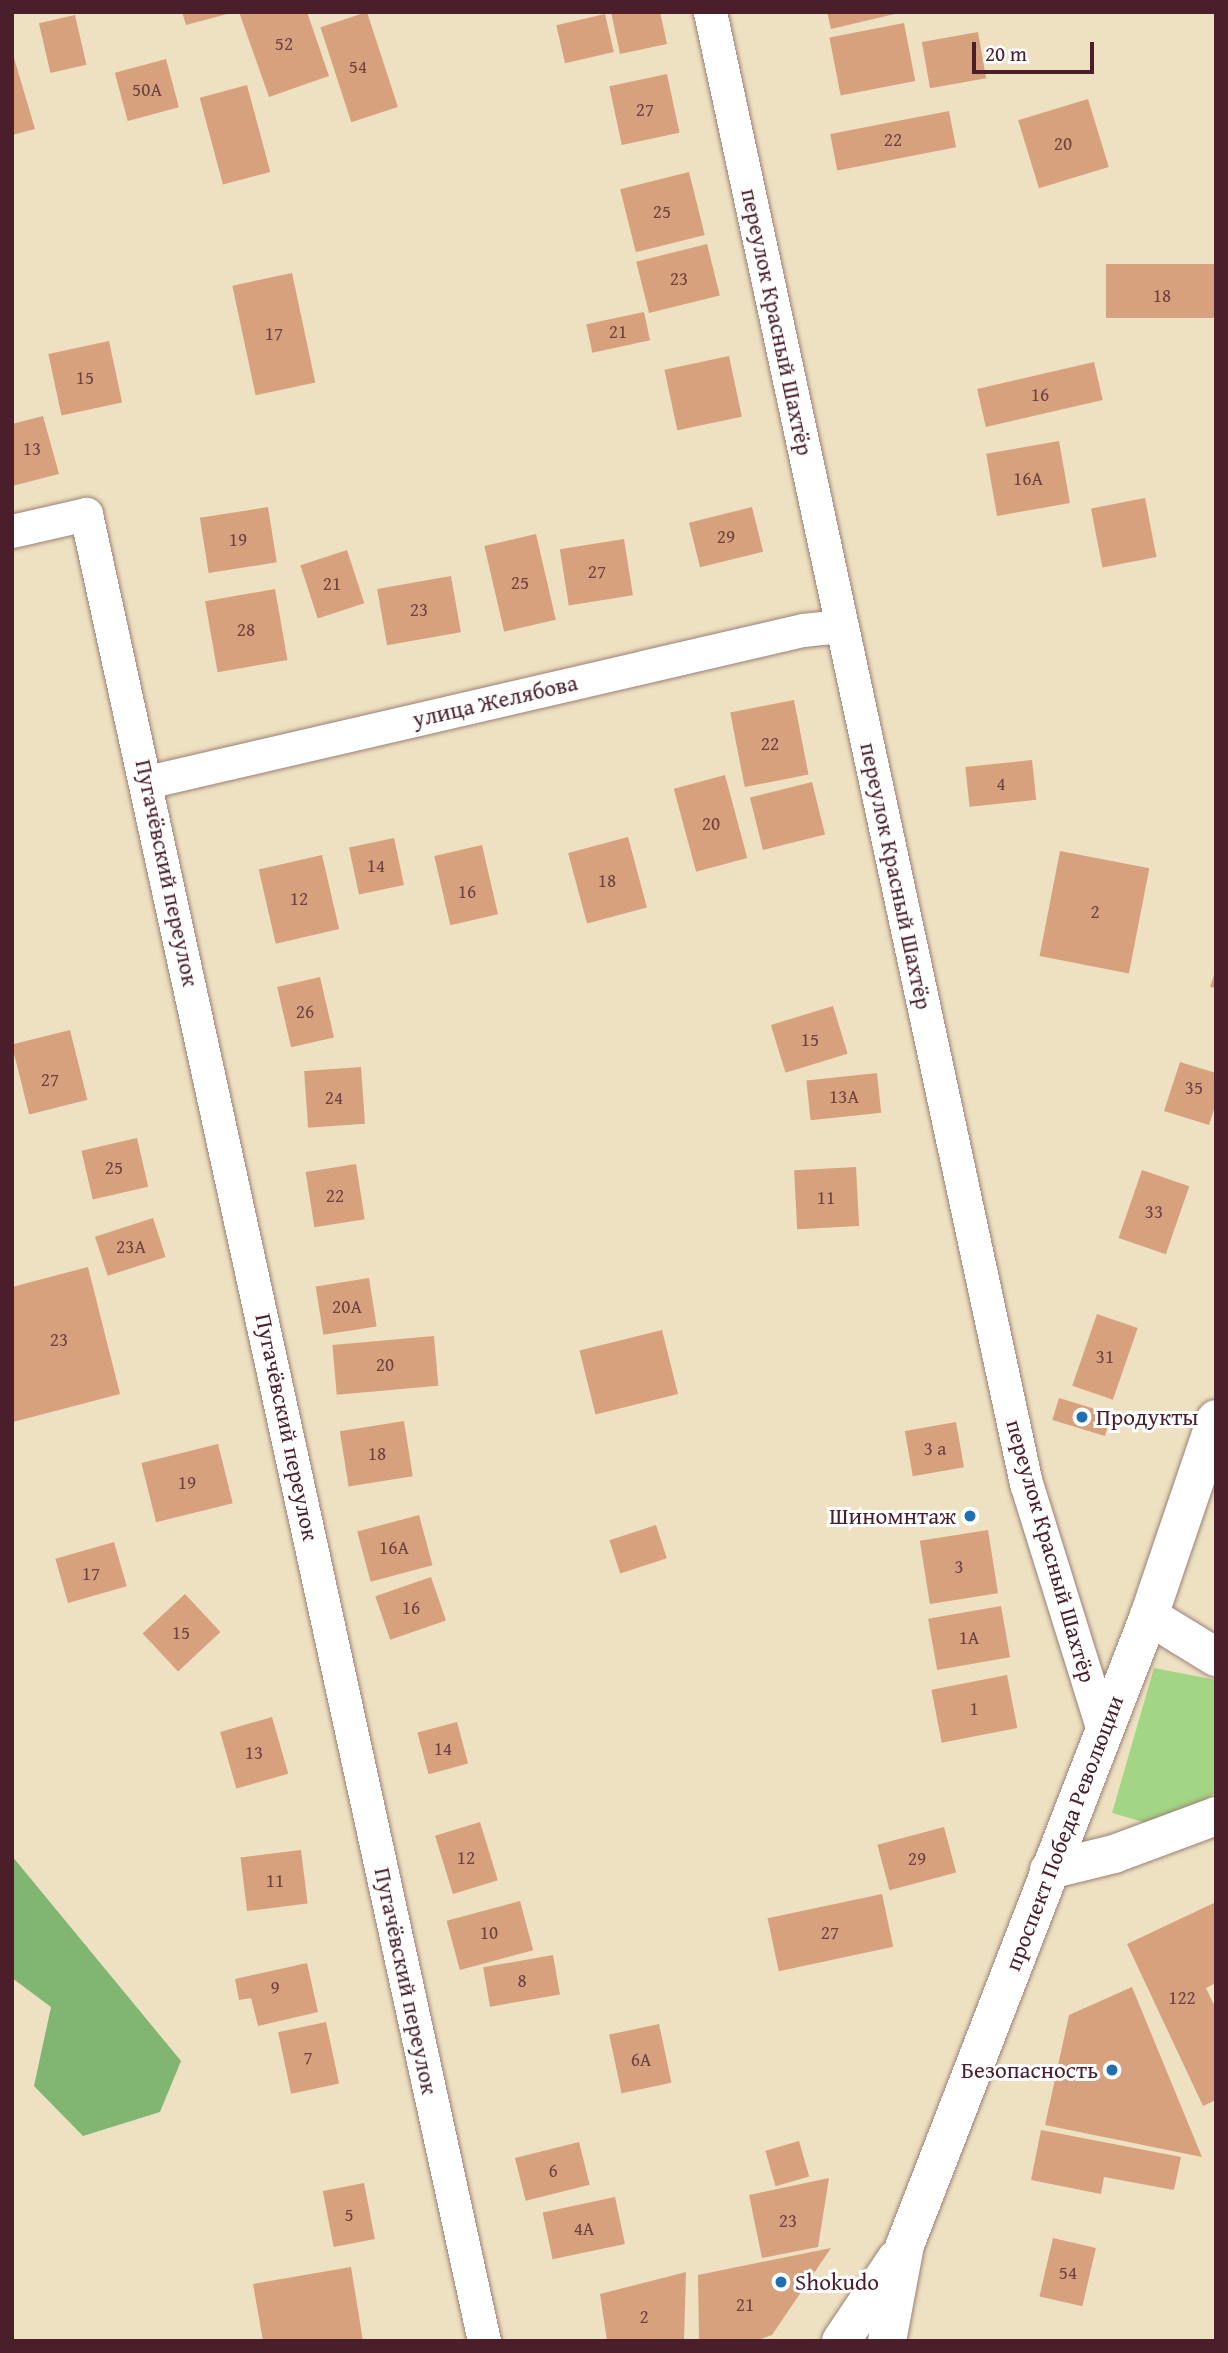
<!DOCTYPE html>
<html>
<head>
<meta charset="utf-8">
<style>
	body { margin:0 }
	#map { position:relative; width:1228px; height:2353px; overflow:hidden; background:#eee1c2; font-family:"Gentium Book Plus",serif }
	div>[style] { position:absolute }
	[style*='--x'] { left:calc(var(--x)*1px); top:calc(var(--y)*1px); width:calc(var(--w)*1px); rotate:calc(var(--a)*1deg) }
	.green>* { inset:0; background:#a2d584 }
	.forest>* { inset:0; background:#81b672 }
	.building>* { inset:0; background:#d8a17d; transform-origin:0 0 }
	.roads { filter:drop-shadow(0 0 2px #9c8076) drop-shadow(0 0 2px #9c8076) }
	.minor>* { height:33px; margin:-16.5px; padding:0 16.5px; transform-origin:16.5px; border-radius:16.5px; background:#fff }
	.secondary>* { height:38px; margin:-19px; padding:0 19px; transform-origin:19px; border-radius:19px; background:#fff }
	.primary>* { height:38px; margin:-19px; padding:0 19px; transform-origin:19px; border-radius:19px; background:#fff }
	.dots>* { width:19px; height:19px; translate:-50% -50%; box-sizing:border-box; border:4px solid #fff; border-radius:50% }
	span { translate:-50% -50%; white-space:nowrap; text-align:center; line-height:1.15; -webkit-text-stroke:6px #fff; paint-order:stroke }
	.number-label { font-size:19px; color:#6e4040 }
	.number-label span { -webkit-text-stroke-width:0 }
	.street-label { font-size:23px; color:#4a1f2b }
	.poi-label { font-size:23px; color:#4a1f2b }
	.left { translate:0 -50%; text-align:left }
	.right { translate:-100% -50%; text-align:right }
	.frame { position:absolute; inset:0; border:14px solid #4a1f2b; pointer-events:none }
	.scale { position:absolute; left:972px; top:42px; width:122px; height:32px; box-sizing:border-box; border:4px solid #4a1f2b; border-top:0; padding-left:9px; font-size:21px; line-height:24px; white-space:nowrap; color:#4a1f2b; -webkit-text-stroke:5px #fff; paint-order:stroke }
</style>
</head>
<body>
<div id="map">
	<div class="green">
		<i style="clip-path:polygon(1154px 1668px,1216px 1680px,1216px 1792px,1195px 1808px,1147px 1823px,1112px 1813px)"></i>
	</div>
	<div class="forest">
		<i style="clip-path:polygon(12px 1856px,181px 2061px,160px 2112px,83px 2136px,34px 2086px,51px 2007px,12px 1978px)"></i>
	</div>
	<div class="building">
		<i style="clip-path:polygon(182px 12px,231px 12px,231px 13px,186px 25px)"></i>
		<i style="clip-path:polygon(239px 12px,307px 12px,329px 76px,269px 97px)"></i>
		<i style="left:367px;top:12px;width:100px;height:49px;rotate:72deg"></i>
		<i style="clip-path:polygon(611px 12px,660px 12px,667px 44px,620px 54px)"></i>
		<i style="clip-path:polygon(827px 12px,899px 12px,899px 13px,831px 29px)"></i>
		<i style="left:605px;top:14px;width:39px;height:50px;rotate:77deg"></i>
		<i style="left:75px;top:15px;width:51px;height:37px;rotate:77deg"></i>
		<i style="left:904px;top:23px;width:59px;height:76px;rotate:79deg"></i>
		<i style="left:978px;top:32px;width:47px;height:57px;rotate:80deg"></i>
		<i style="clip-path:polygon(12px 51px,35px 129px,12px 135px)"></i>
		<i style="left:166px;top:59px;width:50px;height:53px;rotate:75deg"></i>
		<i style="left:667px;top:74px;width:60px;height:59px;rotate:78deg"></i>
		<i style="left:247px;top:85px;width:90px;height:49px;rotate:75deg"></i>
		<i style="left:1088px;top:99px;width:71px;height:73px;rotate:73deg"></i>
		<i style="left:949px;top:111px;width:37px;height:121px;rotate:79deg"></i>
		<i style="left:689px;top:172px;width:65px;height:71px;rotate:76deg"></i>
		<i style="left:707px;top:244px;width:53px;height:73px;rotate:76deg"></i>
		<i style="left:1216px;top:264px;width:54px;height:110px;rotate:90deg"></i>
		<i style="left:292px;top:273px;width:112px;height:61px;rotate:78deg"></i>
		<i style="left:644px;top:312px;width:29px;height:59px;rotate:78deg"></i>
		<i style="left:109px;top:341px;width:63px;height:62px;rotate:78deg"></i>
		<i style="left:729px;top:356px;width:62px;height:66px;rotate:78deg"></i>
		<i style="left:1094px;top:362px;width:39px;height:120px;rotate:77deg"></i>
		<i style="clip-path:polygon(43px 416px,59px 474px,12px 486px,12px 424px)"></i>
		<i style="left:1059px;top:441px;width:63px;height:74px;rotate:80deg"></i>
		<i style="left:1145px;top:498px;width:60px;height:55px;rotate:79deg"></i>
		<i style="left:268px;top:507px;width:56px;height:69px;rotate:81deg"></i>
		<i style="left:752px;top:507px;width:46px;height:65px;rotate:76deg"></i>
		<i style="left:536px;top:534px;width:88px;height:53px;rotate:77deg"></i>
		<i style="left:624px;top:539px;width:57px;height:65px;rotate:81deg"></i>
		<i style="left:347px;top:550px;width:56px;height:49px;rotate:72deg"></i>
		<i style="left:451px;top:576px;width:57px;height:75px;rotate:80deg"></i>
		<i style="left:275px;top:589px;width:72px;height:71px;rotate:80deg"></i>
		<i style="left:794px;top:700px;width:76px;height:65px;rotate:79deg"></i>
		<i style="left:1032px;top:760px;width:40px;height:67px;rotate:84deg"></i>
		<i style="left:725px;top:775px;width:86px;height:53px;rotate:75deg"></i>
		<i style="left:812px;top:782px;width:54px;height:64px;rotate:76deg"></i>
		<i style="left:628px;top:837px;width:73px;height:62px;rotate:75deg"></i>
		<i style="left:394px;top:838px;width:48px;height:46px;rotate:78deg"></i>
		<i style="left:482px;top:845px;width:71px;height:49px;rotate:77deg"></i>
		<i style="left:1060px;top:851px;width:91px;height:107px;rotate:11deg"></i>
		<i style="left:322px;top:855px;width:76px;height:65px;rotate:77deg"></i>
		<i style="clip-path:polygon(1216px 969px,1216px 988px,1210px 987px)"></i>
		<i style="left:320px;top:977px;width:62px;height:44px;rotate:77deg"></i>
		<i style="left:833px;top:1006px;width:50px;height:65px;rotate:73deg"></i>
		<i style="left:70px;top:1030px;width:72px;height:60px;rotate:76deg"></i>
		<i style="clip-path:polygon(1180px 1062px,1216px 1073px,1216px 1103px,1209px 1125px,1164px 1111px)"></i>
		<i style="left:361px;top:1067px;width:57px;height:57px;rotate:86deg"></i>
		<i style="left:877px;top:1073px;width:40px;height:71px;rotate:84deg"></i>
		<i style="left:137px;top:1138px;width:50px;height:57px;rotate:77deg"></i>
		<i style="left:356px;top:1164px;width:56px;height:51px;rotate:81deg"></i>
		<i style="left:856px;top:1167px;width:59px;height:62px;rotate:87deg"></i>
		<i style="left:1142px;top:1170px;width:50px;height:72px;rotate:19deg"></i>
		<i style="left:153px;top:1218px;width:41px;height:61px;rotate:72deg"></i>
		<i style="clip-path:polygon(88px 1267px,120px 1394px,13px 1422px,12px 1287px)"></i>
		<i style="left:369px;top:1278px;width:49px;height:54px;rotate:81deg"></i>
		<i style="left:1097px;top:1314px;width:43px;height:76px;rotate:19deg"></i>
		<i style="left:662px;top:1330px;width:66px;height:85px;rotate:76deg"></i>
		<i style="left:434px;top:1336px;width:50px;height:102px;rotate:85deg"></i>
		<i style="left:1059px;top:1398px;width:55px;height:23px;rotate:17deg"></i>
		<i style="left:404px;top:1421px;width:56px;height:65px;rotate:81deg"></i>
		<i style="left:956px;top:1422px;width:46px;height:52px;rotate:80deg"></i>
		<i style="left:218px;top:1444px;width:61px;height:79px;rotate:76deg"></i>
		<i style="left:419px;top:1515px;width:52px;height:64px;rotate:75deg"></i>
		<i style="left:656px;top:1525px;width:35px;height:49px;rotate:72deg"></i>
		<i style="left:988px;top:1530px;width:64px;height:69px;rotate:81deg"></i>
		<i style="left:114px;top:1542px;width:46px;height:61px;rotate:74deg"></i>
		<i style="left:431px;top:1577px;width:46px;height:59px;rotate:71deg"></i>
		<i style="left:185px;top:1594px;width:52px;height:58px;rotate:47deg"></i>
		<i style="left:1001px;top:1606px;width:52px;height:74px;rotate:80deg"></i>
		<i style="left:1007px;top:1675px;width:54px;height:77px;rotate:79deg"></i>
		<i style="left:272px;top:1717px;width:59px;height:54px;rotate:74deg"></i>
		<i style="left:457px;top:1722px;width:43px;height:41px;rotate:75deg"></i>
		<i style="left:480px;top:1822px;width:61px;height:47px;rotate:73deg"></i>
		<i style="left:944px;top:1827px;width:47px;height:69px;rotate:75deg"></i>
		<i style="left:301px;top:1850px;width:54px;height:61px;rotate:83deg"></i>
		<i style="left:882px;top:1894px;width:54px;height:117px;rotate:78deg"></i>
		<i style="left:520px;top:1901px;width:51px;height:76px;rotate:75deg"></i>
		<i style="clip-path:polygon(1216px 1902px,1216px 1983px,1206px 1988px,1216px 2009px,1216px 2100px,1203px 2106px,1127px 1944px)"></i>
		<i style="left:553px;top:1955px;width:40px;height:71px;rotate:80deg"></i>
		<i style="clip-path:polygon(307px 1963px,318px 2012px,258px 2026px,251px 1998px,239px 2000px,235px 1979px)"></i>
		<i style="clip-path:polygon(1132px 1987px,1202px 2157px,1045px 2125px,1069px 2015px)"></i>
		<i style="left:326px;top:2022px;width:63px;height:49px;rotate:78deg"></i>
		<i style="left:659px;top:2024px;width:60px;height:51px;rotate:78deg"></i>
		<i style="clip-path:polygon(1041px 2130px,1181px 2157px,1174px 2190px,1104px 2177px,1101px 2194px,1031px 2180px)"></i>
		<i style="left:799px;top:2141px;width:37px;height:35px;rotate:74deg"></i>
		<i style="left:579px;top:2142px;width:44px;height:66px;rotate:76deg"></i>
		<i style="clip-path:polygon(829px 2178px,818px 2247px,762px 2258px,749px 2195px)"></i>
		<i style="left:364px;top:2183px;width:57px;height:42px;rotate:79deg"></i>
		<i style="left:615px;top:2197px;width:48px;height:74px;rotate:78deg"></i>
		<i style="left:1053px;top:2238px;width:44px;height:60px;rotate:13deg"></i>
		<i style="clip-path:polygon(831px 2248px,772px 2335px,755px 2341px,699px 2341px,698px 2275px)"></i>
		<i style="clip-path:polygon(351px 2267px,363px 2341px,263px 2341px,253px 2284px)"></i>
		<i style="clip-path:polygon(686px 2272px,684px 2341px,607px 2341px,600px 2294px)"></i>
	</div>
	<div class="roads">
		<div class="minor">
			<i style="--x:710;--y:12;--w:1505;--a:77.88"></i>
			<i style="--x:1026;--y:1483;--w:263;--a:72.7"></i>
			<i style="--x:12;--y:531;--w:76;--a:-12.9"></i>
			<i style="--x:86;--y:514;--w:1870;--a:77.71"></i>
			<i style="--x:147;--y:782;--w:673;--a:-13.05"></i>
			<i style="--x:803;--y:630;--w:39;--a:-6"></i>
		</div>
		<div class="secondary">
			<i style="--x:1149;--y:1616;--w:79;--a:31.5"></i>
			<i style="--x:1049;--y:1870;--w:67;--a:-13.8"></i>
			<i style="--x:1114;--y:1854;--w:109;--a:-20.4"></i>
		</div>
		<div class="primary">
			<i style="--x:841;--y:2341;--w:99;--a:-56.1"></i>
			<i style="--x:887;--y:2341;--w:98;--a:-79.4"></i>
			<i style="--x:905;--y:2245;--w:675;--a:-68.8"></i>
			<i style="--x:1149;--y:1616;--w:208;--a:-71.2"></i>
		</div>
	</div>
	<div class="dots">
		<i style="left:1082px;top:1417px;background:#1f6fb2"></i>
		<i style="left:970px;top:1516px;background:#1f6fb2"></i>
		<i style="left:1112px;top:2070px;background:#1f6fb2"></i>
		<i style="left:781px;top:2282px;background:#1f6fb2"></i>
	</div>
	<div class="number-label">
		<span style="left:284px;top:44px">52</span>
		<span style="left:358px;top:67px">54</span>
		<span style="left:147px;top:90px">50А</span>
		<span style="left:645px;top:110px">27</span>
		<span style="left:893px;top:140px">22</span>
		<span style="left:1063px;top:144px">20</span>
		<span style="left:662px;top:212px">25</span>
		<span style="left:679px;top:279px">23</span>
		<span style="left:1162px;top:296px">18</span>
		<span style="left:618px;top:332px">21</span>
		<span style="left:274px;top:334px">17</span>
		<span style="left:85px;top:378px">15</span>
		<span style="left:1040px;top:395px">16</span>
		<span style="left:32px;top:449px">13</span>
		<span style="left:1028px;top:479px">16А</span>
		<span style="left:726px;top:537px">29</span>
		<span style="left:238px;top:540px">19</span>
		<span style="left:597px;top:572px">27</span>
		<span style="left:520px;top:583px">25</span>
		<span style="left:332px;top:584px">21</span>
		<span style="left:419px;top:610px">23</span>
		<span style="left:246px;top:630px">28</span>
		<span style="left:770px;top:744px">22</span>
		<span style="left:1001px;top:784px">4</span>
		<span style="left:711px;top:824px">20</span>
		<span style="left:376px;top:866px">14</span>
		<span style="left:607px;top:881px">18</span>
		<span style="left:467px;top:892px">16</span>
		<span style="left:299px;top:899px">12</span>
		<span style="left:1095px;top:912px">2</span>
		<span style="left:305px;top:1012px">26</span>
		<span style="left:810px;top:1040px">15</span>
		<span style="left:50px;top:1080px">27</span>
		<span style="left:1194px;top:1088px">35</span>
		<span style="left:844px;top:1097px">13А</span>
		<span style="left:334px;top:1098px">24</span>
		<span style="left:114px;top:1168px">25</span>
		<span style="left:335px;top:1196px">22</span>
		<span style="left:826px;top:1198px">11</span>
		<span style="left:1154px;top:1212px">33</span>
		<span style="left:131px;top:1247px">23А</span>
		<span style="left:347px;top:1307px">20А</span>
		<span style="left:59px;top:1340px">23</span>
		<span style="left:1105px;top:1357px">31</span>
		<span style="left:385px;top:1365px">20</span>
		<span style="left:935px;top:1449px">3 а</span>
		<span style="left:377px;top:1454px">18</span>
		<span style="left:187px;top:1483px">19</span>
		<span style="left:394px;top:1548px">16А</span>
		<span style="left:959px;top:1567px">3</span>
		<span style="left:91px;top:1574px">17</span>
		<span style="left:411px;top:1608px">16</span>
		<span style="left:181px;top:1633px">15</span>
		<span style="left:969px;top:1638px">1А</span>
		<span style="left:974px;top:1709px">1</span>
		<span style="left:443px;top:1749px">14</span>
		<span style="left:254px;top:1753px">13</span>
		<span style="left:466px;top:1858px">12</span>
		<span style="left:917px;top:1859px">29</span>
		<span style="left:275px;top:1881px">11</span>
		<span style="left:489px;top:1933px">10</span>
		<span style="left:830px;top:1933px">27</span>
		<span style="left:522px;top:1981px">8</span>
		<span style="left:275px;top:1988px">9</span>
		<span style="left:1182px;top:1998px">122</span>
		<span style="left:308px;top:2058px">7</span>
		<span style="left:641px;top:2060px">6А</span>
		<span style="left:553px;top:2171px">6</span>
		<span style="left:349px;top:2215px">5</span>
		<span style="left:788px;top:2221px">23</span>
		<span style="left:584px;top:2229px">4А</span>
		<span style="left:1068px;top:2273px">54</span>
		<span style="left:745px;top:2305px">21</span>
		<span style="left:644px;top:2317px">2</span>
	</div>
	<div class="street-label">
		<span style="left:777px;top:322px;rotate:78deg">переулок Красный Шахтёр</span>
		<span style="left:495px;top:701px;rotate:-13deg">улица Желябова</span>
		<span style="left:167px;top:873px;rotate:78deg">Пугачёвский переулок</span>
		<span style="left:896px;top:876px;rotate:78deg">переулок Красный Шахтёр</span>
		<span style="left:287px;top:1427px;rotate:78deg">Пугачёвский переулок</span>
		<span style="left:1051px;top:1551px;rotate:74deg">переулок Красный Шахтёр</span>
		<span style="left:1064px;top:1833px;rotate:-69deg">проспект Победа Революции</span>
		<span style="left:406px;top:1981px;rotate:78deg">Пугачёвский переулок</span>
	</div>
	<div class="poi-label">
		<span class="left" style="left:1096px;top:1417px">Продукты</span>
		<span class="right" style="left:956px;top:1516px">Шиномнтаж</span>
		<span class="right" style="left:1098px;top:2070px">Безопасность</span>
		<span class="left" style="left:795px;top:2282px">Shokudo</span>
	</div>
	<div class="frame"></div>
	<div class="scale">20 m</div>
</div>
</body>
</html>
